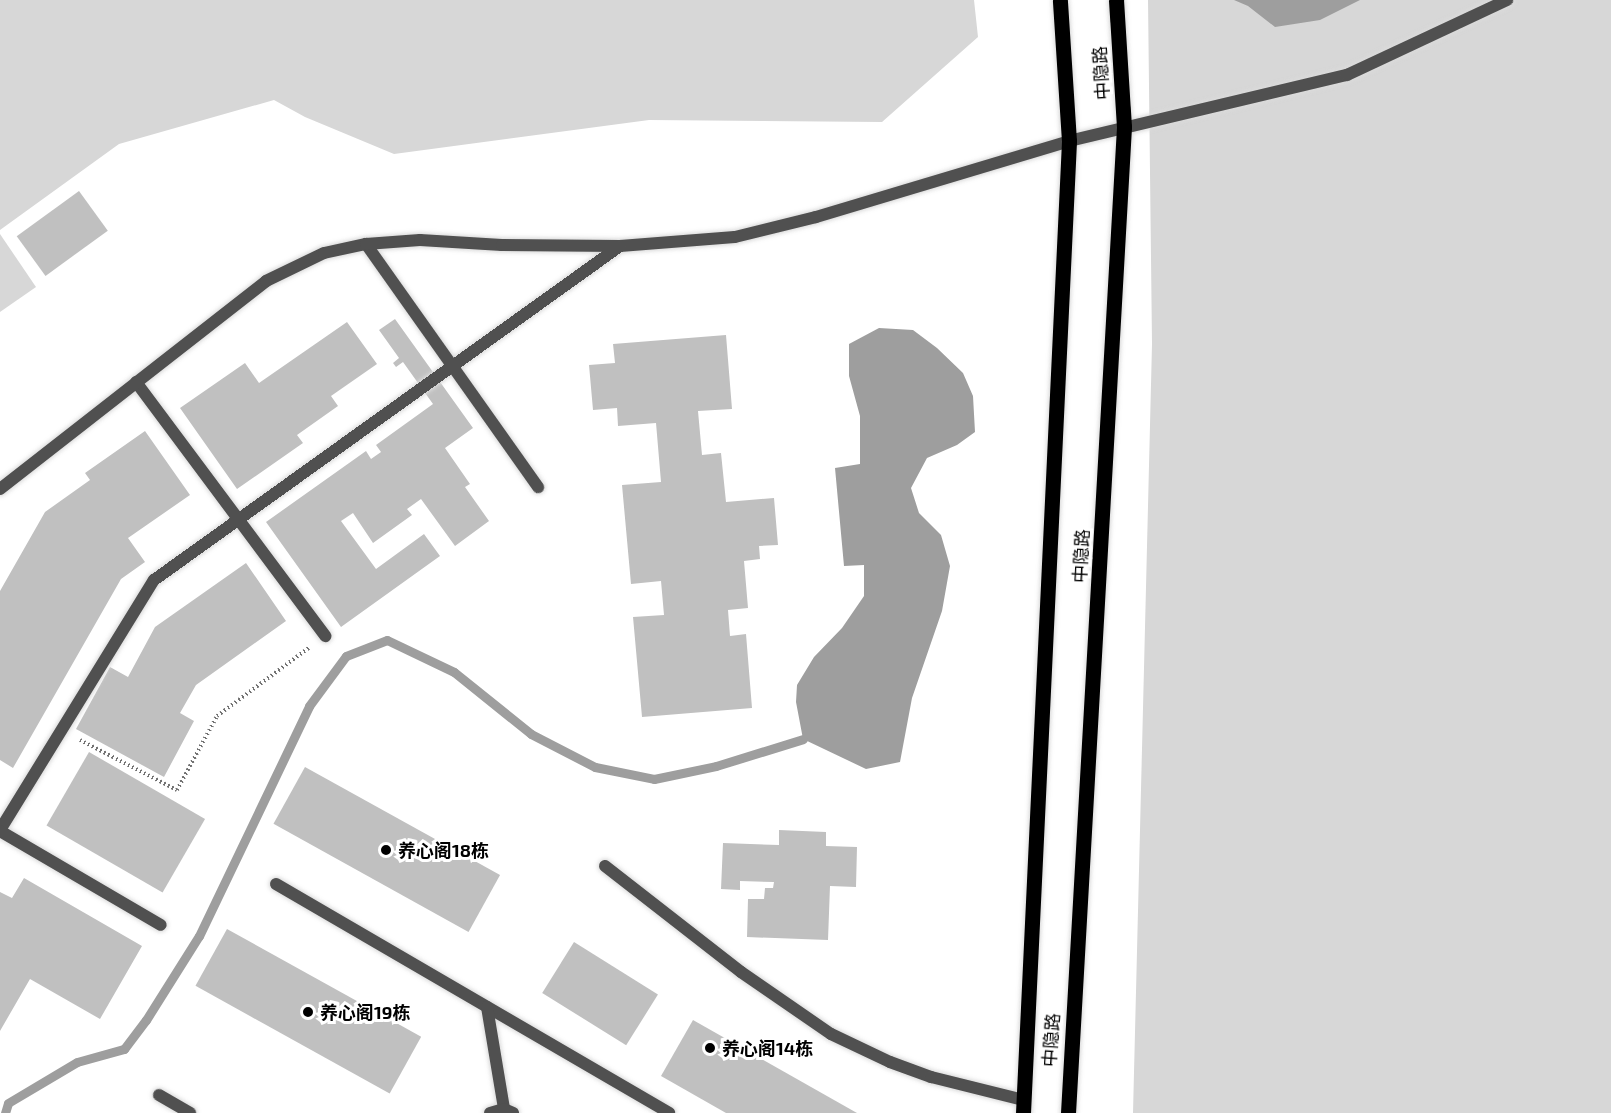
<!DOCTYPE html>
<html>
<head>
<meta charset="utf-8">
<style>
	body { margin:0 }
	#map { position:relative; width:1611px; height:1113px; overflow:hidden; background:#fff; font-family:"Exo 2","Noto Sans SC",sans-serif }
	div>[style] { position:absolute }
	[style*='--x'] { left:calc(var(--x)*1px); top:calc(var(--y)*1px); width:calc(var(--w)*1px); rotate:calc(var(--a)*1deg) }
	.green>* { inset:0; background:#d7d7d7 }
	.water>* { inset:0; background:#9e9e9e }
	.stream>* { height:9px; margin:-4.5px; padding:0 4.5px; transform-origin:4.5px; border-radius:4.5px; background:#9e9e9e }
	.building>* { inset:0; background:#c0c0c0; transform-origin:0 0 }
	.path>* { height:4px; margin-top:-2px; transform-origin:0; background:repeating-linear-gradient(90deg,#727272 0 1.5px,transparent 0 4.5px) }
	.roads { filter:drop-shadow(0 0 2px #dbdbdb) drop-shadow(0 0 2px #dbdbdb) }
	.lane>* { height:12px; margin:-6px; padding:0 6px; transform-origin:6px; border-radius:6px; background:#505050 }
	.street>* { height:12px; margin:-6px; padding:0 6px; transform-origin:6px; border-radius:6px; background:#505050 }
	.primary>* { height:15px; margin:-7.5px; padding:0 7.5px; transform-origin:7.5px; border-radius:7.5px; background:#000 }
	.dots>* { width:16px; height:16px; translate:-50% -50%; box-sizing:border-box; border:3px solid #fff; border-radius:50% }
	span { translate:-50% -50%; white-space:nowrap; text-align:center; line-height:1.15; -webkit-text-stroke:6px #fff; paint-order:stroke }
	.street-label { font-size:18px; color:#000 }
	.poi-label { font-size:18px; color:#000; font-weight:700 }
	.left { translate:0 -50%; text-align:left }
</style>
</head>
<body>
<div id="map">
	<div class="green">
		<i style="clip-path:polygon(0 0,974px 0,978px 37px,882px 122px,649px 120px,394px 154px,305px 117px,274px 100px,119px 144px,0 230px)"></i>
		<i style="clip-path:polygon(1148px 0,1611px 0,1611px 1113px,1133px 1113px,1152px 344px)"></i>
		<i style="clip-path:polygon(0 234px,36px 287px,0 312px)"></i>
	</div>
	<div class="water">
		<i style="clip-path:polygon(1234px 0,1360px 0,1320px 20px,1275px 27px,1248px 6px)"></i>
		<i style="clip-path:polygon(879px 328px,913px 330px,937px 348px,963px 373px,973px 396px,975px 432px,957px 445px,927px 458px,911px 488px,919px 513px,941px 535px,950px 566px,942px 611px,912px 698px,900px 762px,866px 769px,803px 739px,796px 702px,797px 685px,814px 657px,842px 628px,864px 596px,864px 565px,844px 566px,835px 468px,860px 464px,860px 416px,849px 376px,849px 344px)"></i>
	</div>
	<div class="stream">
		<i style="--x:5;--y:1113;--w:10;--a:-73"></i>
		<i style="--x:8;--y:1103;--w:80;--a:-30.7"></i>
		<i style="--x:77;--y:1062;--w:49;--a:-15.5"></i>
		<i style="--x:124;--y:1049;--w:36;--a:-53"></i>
		<i style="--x:146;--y:1020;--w:99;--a:-57.8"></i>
		<i style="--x:199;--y:936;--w:255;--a:-64.4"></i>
		<i style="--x:309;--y:706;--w:62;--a:-53.5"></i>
		<i style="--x:346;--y:656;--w:44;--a:-21.3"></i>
		<i style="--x:387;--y:640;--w:74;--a:25.5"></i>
		<i style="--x:454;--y:672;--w:99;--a:38.8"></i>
		<i style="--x:531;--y:734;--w:72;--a:27.3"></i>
		<i style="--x:595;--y:767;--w:60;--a:11.5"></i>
		<i style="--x:654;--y:779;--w:63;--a:-11.8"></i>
		<i style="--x:716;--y:766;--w:91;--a:-17.2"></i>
	</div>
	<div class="building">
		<i style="left:79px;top:191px;width:49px;height:77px;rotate:54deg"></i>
		<i style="clip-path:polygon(395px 319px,473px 428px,445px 448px,470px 484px,465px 487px,489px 521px,455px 546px,421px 499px,407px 509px,412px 515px,373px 543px,353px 513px,341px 521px,376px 569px,424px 534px,440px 556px,341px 627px,266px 522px,366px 451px,371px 459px,381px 452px,376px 445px,433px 404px,403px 362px,396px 367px,393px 363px,399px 358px,379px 330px)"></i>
		<i style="clip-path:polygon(347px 322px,377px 364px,331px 396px,338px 406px,297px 435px,303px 443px,237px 489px,180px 408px,245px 363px,259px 383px)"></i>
		<i style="clip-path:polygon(726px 335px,732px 409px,698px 411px,702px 455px,721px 453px,726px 502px,774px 498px,778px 545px,759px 546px,760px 559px,744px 561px,748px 608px,728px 610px,730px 636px,746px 634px,752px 708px,642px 717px,633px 617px,664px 615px,661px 581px,631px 584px,622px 485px,661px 482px,656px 423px,618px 426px,617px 408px,593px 410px,589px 365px,615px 363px,613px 344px)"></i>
		<i style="clip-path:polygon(145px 431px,190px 495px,128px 538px,145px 562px,121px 579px,13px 768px,0 760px,0 591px,45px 512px,90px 480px,85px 473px)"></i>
		<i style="clip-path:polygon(246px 563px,286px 621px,196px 685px,180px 713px,194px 721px,164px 777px,76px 729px,110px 667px,128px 677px,155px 627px)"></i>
		<i style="left:89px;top:752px;width:134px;height:85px;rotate:30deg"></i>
		<i style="left:305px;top:767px;width:223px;height:65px;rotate:29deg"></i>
		<i style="clip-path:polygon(779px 830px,826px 832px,826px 846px,857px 847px,856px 887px,830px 886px,828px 940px,747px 937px,748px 899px,764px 899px,765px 888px,773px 888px,774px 882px,740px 881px,740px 890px,721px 889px,723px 843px,779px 845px)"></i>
		<i style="clip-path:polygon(24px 878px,142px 946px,100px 1019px,30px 979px,0 1031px,0 892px,12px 898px)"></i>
		<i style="left:227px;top:929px;width:222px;height:65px;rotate:29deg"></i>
		<i style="left:574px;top:942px;width:99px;height:60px;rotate:32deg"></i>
		<i style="clip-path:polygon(693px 1020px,857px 1113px,726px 1113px,661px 1076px)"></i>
	</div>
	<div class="path">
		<i style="--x:80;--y:740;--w:109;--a:27.3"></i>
		<i style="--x:177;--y:790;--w:84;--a:-61.6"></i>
		<i style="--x:217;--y:716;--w:116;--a:-36.6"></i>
	</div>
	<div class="roads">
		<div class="lane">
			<i style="--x:605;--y:866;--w:172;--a:37.9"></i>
			<i style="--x:741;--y:972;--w:109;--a:34.6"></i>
			<i style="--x:831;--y:1034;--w:65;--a:25.4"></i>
			<i style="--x:890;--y:1062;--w:44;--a:20.1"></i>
			<i style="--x:931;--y:1077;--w:95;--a:14"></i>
			<i style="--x:276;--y:884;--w:455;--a:30.2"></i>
			<i style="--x:487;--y:1007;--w:103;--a:80.5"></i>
			<i style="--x:159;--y:1095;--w:36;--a:30"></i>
			<i style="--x:490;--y:1113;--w:15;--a:-16"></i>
			<i style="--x:504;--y:1109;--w:10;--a:24"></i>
		</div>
		<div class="street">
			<i style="--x:366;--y:244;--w:298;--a:54.7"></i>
			<i style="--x:136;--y:382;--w:317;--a:53.3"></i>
			<i style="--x:0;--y:489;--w:338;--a:-38"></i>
			<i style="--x:266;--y:281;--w:64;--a:-25.8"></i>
			<i style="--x:324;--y:253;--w:43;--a:-12.1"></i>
			<i style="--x:366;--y:244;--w:54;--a:-4.2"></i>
			<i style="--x:420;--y:240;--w:82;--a:3.5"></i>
			<i style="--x:502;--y:245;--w:118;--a:0.5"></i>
			<i style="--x:620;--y:246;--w:115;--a:-4.5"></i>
			<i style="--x:735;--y:237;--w:83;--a:-13.9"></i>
			<i style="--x:816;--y:217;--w:264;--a:-16.7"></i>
			<i style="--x:1069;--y:141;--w:286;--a:-13.4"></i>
			<i style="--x:1347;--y:75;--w:177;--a:-25.1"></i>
			<i style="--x:0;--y:830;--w:294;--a:-58.4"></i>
			<i style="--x:154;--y:580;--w:573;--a:-35.63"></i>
			<i style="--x:0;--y:831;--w:186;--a:30.3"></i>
		</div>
		<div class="primary">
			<i style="--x:1023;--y:1113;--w:973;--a:-87.29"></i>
			<i style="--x:1069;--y:141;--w:141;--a:-93.7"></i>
			<i style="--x:1068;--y:1113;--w:988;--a:-86.75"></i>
			<i style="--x:1124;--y:127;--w:127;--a:-93.6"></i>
		</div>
	</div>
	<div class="dots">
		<i style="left:386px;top:850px;background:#000"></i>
		<i style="left:308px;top:1012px;background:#000"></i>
		<i style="left:710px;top:1048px;background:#000"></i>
	</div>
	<div class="street-label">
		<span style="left:1101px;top:73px;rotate:-94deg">中隐路</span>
		<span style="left:1081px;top:556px;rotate:-87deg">中隐路</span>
		<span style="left:1051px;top:1040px;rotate:-86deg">中隐路</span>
	</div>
	<div class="poi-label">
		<span class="left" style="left:398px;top:850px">养心阁18栋</span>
		<span class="left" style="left:320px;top:1012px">养心阁19栋</span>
		<span class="left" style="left:722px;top:1048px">养心阁14栋</span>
	</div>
</div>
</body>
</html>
